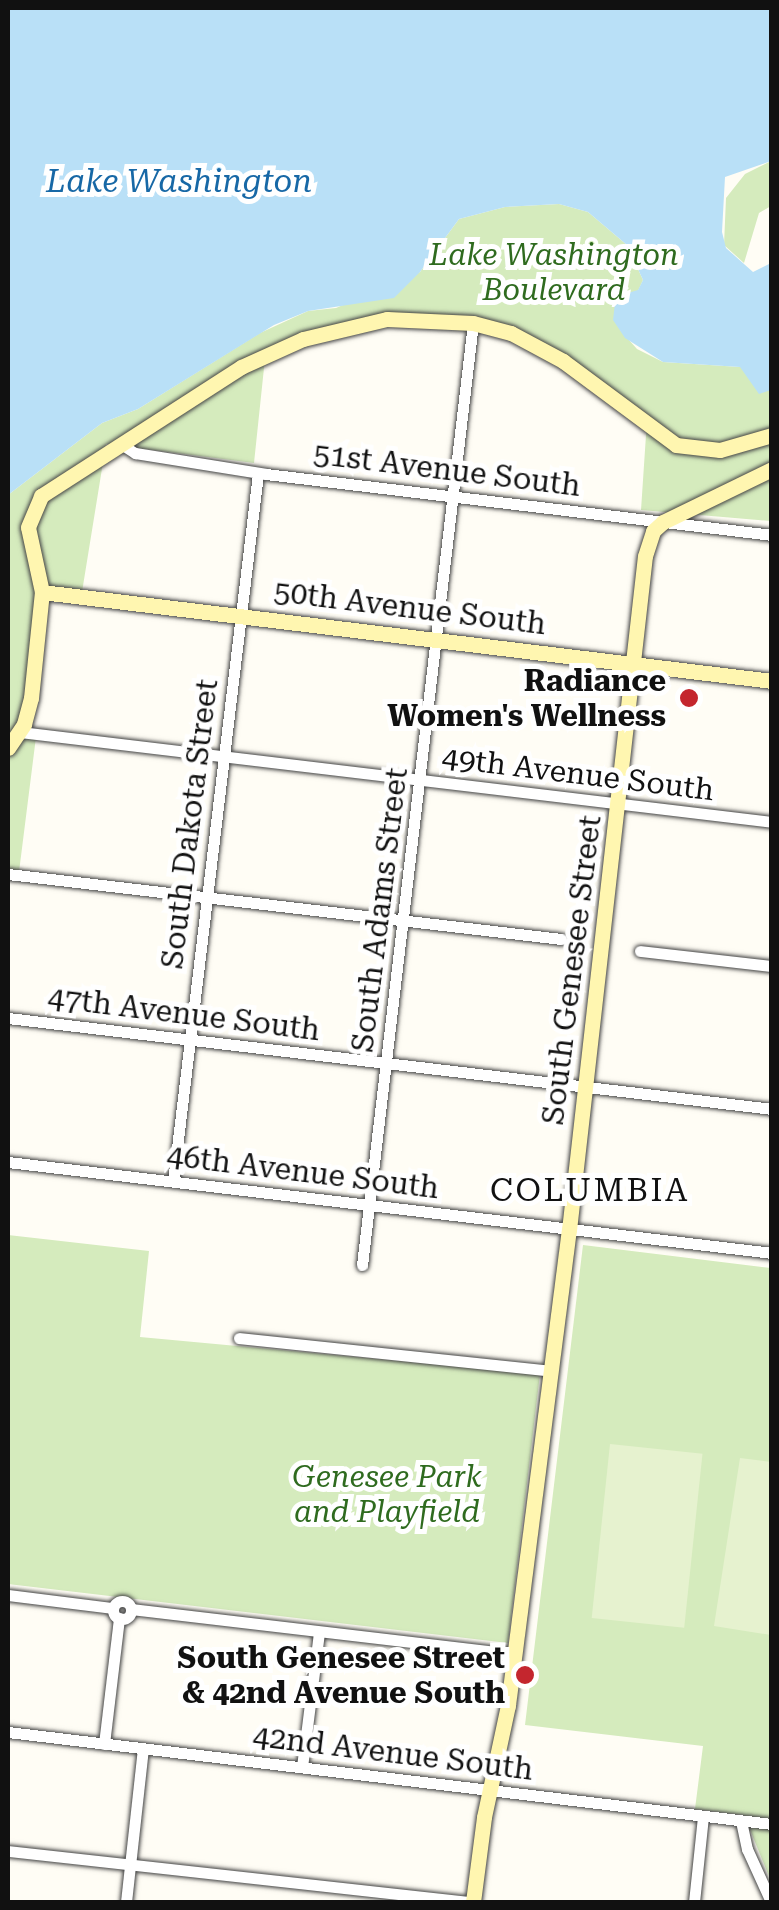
<!DOCTYPE html>
<html>
<head>
<meta charset="utf-8">
<style>
	body { margin:0 }
	#map { position:relative; width:779px; height:1910px; overflow:hidden; background:#fffdf5; font-family:"Roboto Serif",serif }
	div>[style] { position:absolute }
	[style*='--x'] { left:calc(var(--x)*1px); top:calc(var(--y)*1px); width:calc(var(--w)*1px); rotate:calc(var(--a)*1deg) }
	.green>* { inset:0; background:#d5ebbd }
	.pitch>* { inset:0; background:#e6f2cf; transform-origin:0 0 }
	.water>* { inset:0; background:#b9e0f7 }
	.roads { filter:drop-shadow(0 0 2px #444) drop-shadow(0 0 2px #444) }
	.street>* { height:11px; margin:-5.5px; padding:0 5.5px; transform-origin:5.5px; border-radius:5.5px; background:#fff }
	.street>.ring { margin:-5.5px; padding:0; box-sizing:content-box; background:none; border:11px solid #fff; border-radius:50% }
	.secondary>* { height:15px; margin:-7.5px; padding:0 7.5px; transform-origin:7.5px; border-radius:7.5px; background:#fff6b0 }
	.dots>* { width:28px; height:28px; translate:-50% -50%; box-sizing:border-box; border:5px solid #fff; border-radius:50% }
	span { translate:-50% -50%; white-space:nowrap; text-align:center; line-height:1.15; -webkit-text-stroke:10px #fff; paint-order:stroke }
	.park-label { font-size:30px; color:#2f6b1f; font-style:italic }
	.street-label { font-size:30px; color:#111 }
	.poi-label { font-size:30px; color:#111; font-weight:700 }
	.right { translate:-100% -50%; text-align:right }
	.water-label { font-size:32px; color:#1768a6; font-style:italic }
	.neighbourhood-label { font-size:32px; color:#111; letter-spacing:2.5px }
	.frame { position:absolute; inset:0; border:10px solid #111; pointer-events:none }
</style>
</head>
<body>
<div id="map">
	<div class="green">
		<i style="clip-path:polygon(771px 161px,771px 206px,759px 213px,744px 263px,724px 245px,726px 198px,745px 174px)"></i>
		<i style="clip-path:polygon(559px 204px,588px 212px,627px 245px,643px 280px,638px 291px,621px 295px,620px 330px,637px 349px,663px 362px,740px 367px,771px 354px,771px 521px,641px 510px,647px 420px,583px 368px,468px 317px,384px 315px,266px 349px,254px 463px,106px 444px,82px 592px,37px 586px,22px 715px,36px 737px,19px 872px,8px 871px,8px 495px,102px 423px,138px 409px,260px 333px,308px 311px,336px 308px,420px 272px,459px 219px,505px 207px)"></i>
		<i style="clip-path:polygon(8px 1235px,149px 1251px,140px 1337px,540px 1374px,508px 1643px,8px 1584px)"></i>
		<i style="clip-path:polygon(583px 1245px,771px 1268px,771px 1881px,744px 1815px,695px 1809px,703px 1746px,525px 1725px)"></i>
	</div>
	<div class="pitch">
		<i style="left:610px;top:1444px;width:93px;height:175px;rotate:6deg"></i>
		<i style="clip-path:polygon(740px 1458px,771px 1462px,771px 1635px,714px 1626px)"></i>
	</div>
	<div class="water">
		<i style="clip-path:polygon(8px 8px,771px 8px,771px 161px,725px 177px,722px 232px,726px 248px,753px 272px,771px 263px,771px 390px,759px 394px,740px 367px,663px 362px,625px 338px,613px 320px,615px 303px,621px 295px,638px 290px,643px 280px,627px 245px,588px 212px,559px 204px,505px 207px,459px 219px,420px 272px,394px 298px,308px 311px,274px 325px,138px 409px,102px 423px,8px 495px)"></i>
	</div>
	<div class="roads">
		<div class="street">
			<i style="--x:121;--y:444;--w:17;--a:33"></i>
			<i style="--x:135;--y:453;--w:133;--a:9.1"></i>
			<i style="--x:266;--y:474;--w:510;--a:6.87"></i>
			<i style="--x:20;--y:732;--w:757;--a:6.82"></i>
			<i style="--x:8;--y:874;--w:557;--a:6.7"></i>
			<i style="--x:640;--y:951;--w:133;--a:6.5"></i>
			<i style="--x:8;--y:1018;--w:769;--a:6.79"></i>
			<i style="--x:8;--y:1162;--w:769;--a:6.79"></i>
			<i style="--x:173;--y:1181;--w:713;--a:-83.15"></i>
			<i style="--x:362;--y:1265;--w:949;--a:-83.28"></i>
			<i style="--x:239;--y:1338;--w:314;--a:6"></i>
			<i style="--x:8;--y:1595;--w:106;--a:7.1"></i>
			<i class="ring" style="left:113px;top:1601px;width:7px;height:7px"></i>
			<i style="--x:131;--y:1609;--w:387;--a:6.7"></i>
			<i style="--x:8;--y:1732;--w:770;--a:6.87"></i>
			<i style="--x:104;--y:1744;--w:127;--a:-83.2"></i>
			<i style="--x:302;--y:1767;--w:136;--a:-82.8"></i>
			<i style="--x:741;--y:1821;--w:29;--a:78"></i>
			<i style="--x:747;--y:1849;--w:58;--a:65.6"></i>
			<i style="--x:8;--y:1851;--w:467;--a:6.3"></i>
			<i style="--x:126;--y:1902;--w:154;--a:-83.7"></i>
			<i style="--x:694;--y:1902;--w:85;--a:-84"></i>
		</div>
		<div class="secondary">
			<i style="--x:42;--y:592;--w:735;--a:6.95"></i>
			<i style="--x:8;--y:748;--w:29;--a:-56"></i>
			<i style="--x:24;--y:724;--w:27;--a:-75"></i>
			<i style="--x:31;--y:698;--w:107;--a:-84.1"></i>
			<i style="--x:42;--y:592;--w:66;--a:-102.2"></i>
			<i style="--x:28;--y:527;--w:34;--a:-67"></i>
			<i style="--x:41;--y:496;--w:238;--a:-32.8"></i>
			<i style="--x:241;--y:367;--w:68;--a:-24.3"></i>
			<i style="--x:303;--y:339;--w:86;--a:-13.4"></i>
			<i style="--x:387;--y:319;--w:86;--a:2.7"></i>
			<i style="--x:473;--y:323;--w:39;--a:15"></i>
			<i style="--x:511;--y:333;--w:59;--a:28.3"></i>
			<i style="--x:563;--y:361;--w:141;--a:36.6"></i>
			<i style="--x:676;--y:445;--w:44;--a:6.5"></i>
			<i style="--x:720;--y:450;--w:54;--a:-16.1"></i>
			<i style="--x:473;--y:1902;--w:86;--a:-82.6"></i>
			<i style="--x:484;--y:1817;--w:115;--a:-77.9"></i>
			<i style="--x:508;--y:1705;--w:479;--a:-82.7"></i>
			<i style="--x:569;--y:1230;--w:678;--a:-83.57"></i>
			<i style="--x:645;--y:556;--w:26;--a:-72"></i>
			<i style="--x:653;--y:531;--w:13;--a:-42"></i>
			<i style="--x:663;--y:522;--w:121;--a:-25.9"></i>
		</div>
	</div>
	<div class="dots">
		<i style="left:689px;top:698px;background:#c4262e"></i>
		<i style="left:525px;top:1675px;background:#c4262e"></i>
	</div>
	<div class="park-label">
		<span style="left:554px;top:272px">Lake Washington<br>Boulevard</span>
		<span style="left:387px;top:1494px">Genesee Park<br>and Playfield</span>
	</div>
	<div class="street-label">
		<span style="left:447px;top:470px;rotate:7deg">51st Avenue South</span>
		<span style="left:410px;top:608px;rotate:7deg">50th Avenue South</span>
		<span style="left:578px;top:774px;rotate:7deg">49th Avenue South</span>
		<span style="left:190px;top:824px;rotate:-83deg">South Dakota Street</span>
		<span style="left:380px;top:910px;rotate:-83deg">South Adams Street</span>
		<span style="left:572px;top:970px;rotate:-83deg">South Genesee Street</span>
		<span style="left:184px;top:1014px;rotate:7deg">47th Avenue South</span>
		<span style="left:303px;top:1172px;rotate:7deg">46th Avenue South</span>
		<span style="left:393px;top:1753px;rotate:7deg">42nd Avenue South</span>
	</div>
	<div class="poi-label">
		<span class="right" style="left:666px;top:698px">Radiance<br>Women's Wellness</span>
		<span class="right" style="left:505px;top:1675px">South Genesee Street<br>&amp; 42nd Avenue South</span>
	</div>
	<div class="water-label">
		<span style="left:179px;top:181px">Lake Washington</span>
	</div>
	<div class="neighbourhood-label">
		<span style="left:590px;top:1190px">COLUMBIA</span>
	</div>
	<div class="frame"></div>
</div>
</body>
</html>
